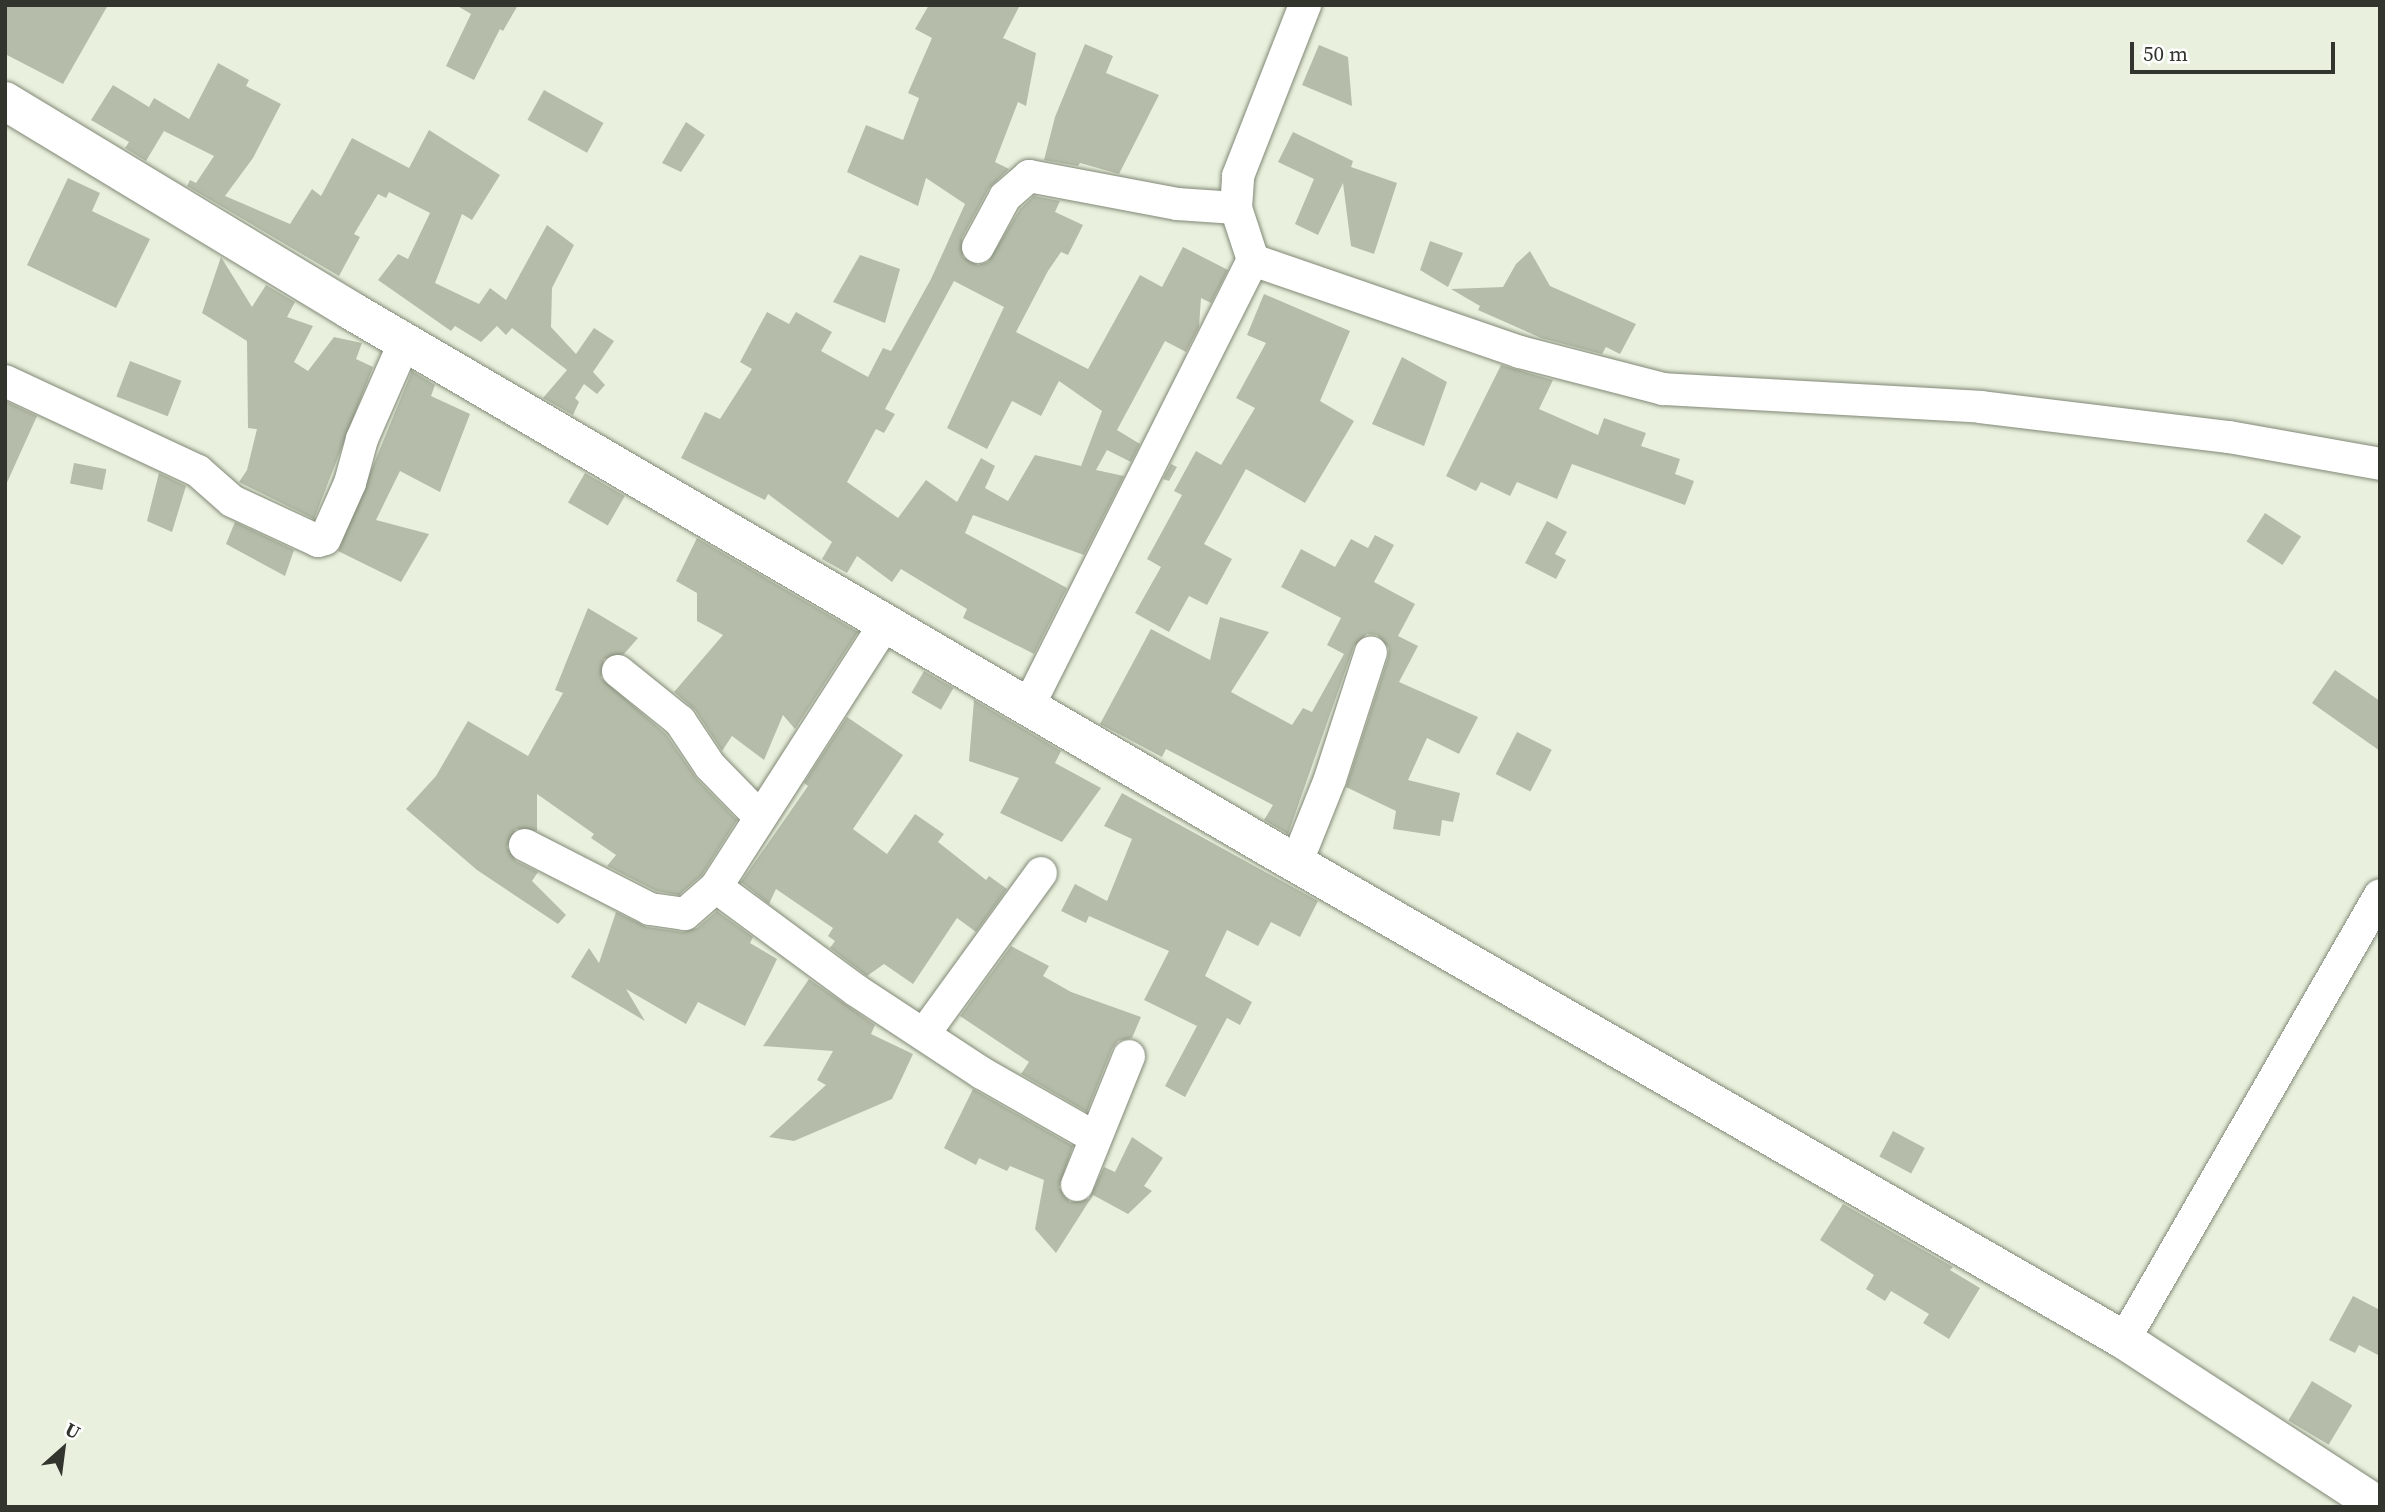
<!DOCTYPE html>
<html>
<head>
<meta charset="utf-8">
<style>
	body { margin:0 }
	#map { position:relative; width:2385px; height:1512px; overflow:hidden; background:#e9f1de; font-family:"Source Serif 4",serif }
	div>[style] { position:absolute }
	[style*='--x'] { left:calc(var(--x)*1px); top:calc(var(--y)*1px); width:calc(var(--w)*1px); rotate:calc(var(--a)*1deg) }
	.building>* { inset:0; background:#b5bdaa; transform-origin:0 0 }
	.roads { filter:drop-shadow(0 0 2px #808876) drop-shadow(0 0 2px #808876) }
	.minor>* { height:32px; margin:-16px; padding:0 16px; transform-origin:16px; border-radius:16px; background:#fff }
	.tertiary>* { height:38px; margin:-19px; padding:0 19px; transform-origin:19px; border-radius:19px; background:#fff }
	span { translate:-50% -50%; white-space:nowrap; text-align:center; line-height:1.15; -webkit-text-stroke:7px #fff; paint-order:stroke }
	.frame { position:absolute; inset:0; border:7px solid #32352d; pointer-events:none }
	.north { position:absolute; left:28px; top:1414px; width:70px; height:70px; -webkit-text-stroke:5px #fff; paint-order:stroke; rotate:28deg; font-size:19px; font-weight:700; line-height:28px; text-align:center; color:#32352d }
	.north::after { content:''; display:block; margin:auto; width:24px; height:32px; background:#32352d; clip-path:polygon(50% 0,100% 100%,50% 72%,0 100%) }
	.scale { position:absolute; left:2130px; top:42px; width:205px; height:32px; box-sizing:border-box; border:4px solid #32352d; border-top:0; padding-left:9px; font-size:21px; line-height:24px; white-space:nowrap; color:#32352d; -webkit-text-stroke:5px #fff; paint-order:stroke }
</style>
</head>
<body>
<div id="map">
	<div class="building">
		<i style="clip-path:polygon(5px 5px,108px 5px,63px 84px,5px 54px)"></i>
		<i style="clip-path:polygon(456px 5px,518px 5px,503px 31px,500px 29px,474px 80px,446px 66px,471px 14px)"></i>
		<i style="clip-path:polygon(evenodd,929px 5px,1020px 5px,1003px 38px,1036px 53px,1026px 106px,1018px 102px,995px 162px,1009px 169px,989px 188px,962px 238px,963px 257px,978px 265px,988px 262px,1020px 209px,1034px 196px,1060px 201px,1055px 212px,1083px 225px,1068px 255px,1061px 252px,1048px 271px,1016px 332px,1088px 369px,1140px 275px,1162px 287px,1183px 247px,1228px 270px,1211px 303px,1201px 298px,1199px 327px,1186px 352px,1165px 341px,1117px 430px,1140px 444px,1131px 462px,1107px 450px,1096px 470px,1124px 476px,1084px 555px,973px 515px,965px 533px,1067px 588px,1034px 654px,963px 618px,967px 609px,901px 569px,892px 582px,857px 556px,847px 573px,822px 559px,832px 542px,768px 494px,765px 500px,681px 458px,705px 412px,720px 419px,752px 369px,740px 362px,767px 312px,789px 324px,796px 312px,832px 332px,821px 351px,868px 377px,883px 348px,891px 351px,931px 279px,965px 204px,926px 178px,918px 206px,847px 172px,866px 125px,903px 140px,919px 98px,908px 93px,932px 38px,915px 29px,929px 5px,954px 281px,1004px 307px,947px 428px,987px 449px,1012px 401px,1041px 416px,1059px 381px,1102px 411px,1081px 466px,1035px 455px,1008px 501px,985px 488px,995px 466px,981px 458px,957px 502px,926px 480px,898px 518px,847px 482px,876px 429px,884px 433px,895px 414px,885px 409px,954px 281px)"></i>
		<i style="clip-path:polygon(1085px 44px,1113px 56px,1106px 73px,1159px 95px,1119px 174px,1080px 163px,1078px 166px,1044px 160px,1055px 117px)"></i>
		<i style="clip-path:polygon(1319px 45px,1348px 57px,1352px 106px,1302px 85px)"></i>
		<i style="clip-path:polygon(218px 63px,249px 80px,246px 86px,281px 104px,253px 158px,225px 196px,290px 224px,312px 189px,321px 196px,352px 138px,409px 168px,429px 130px,500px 175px,472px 220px,462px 214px,435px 283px,479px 304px,490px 288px,506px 300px,547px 225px,574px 245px,552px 288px,551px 327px,576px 354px,594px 328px,614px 341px,593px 372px,605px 385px,597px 394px,584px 384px,575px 398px,579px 402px,573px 415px,543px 398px,567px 370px,512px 328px,506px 335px,497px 326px,481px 342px,455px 326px,451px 331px,378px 280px,398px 254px,408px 259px,430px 213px,389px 192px,386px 198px,378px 194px,354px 234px,360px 237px,339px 276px,187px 186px,190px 180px,196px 183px,214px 156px,164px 131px,146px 161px,125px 148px,129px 142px,91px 120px,113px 85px,149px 107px,154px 98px,189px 119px)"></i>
		<i style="left:544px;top:90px;width:68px;height:34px;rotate:29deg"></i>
		<i style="clip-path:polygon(686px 122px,705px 135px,681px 172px,662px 163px)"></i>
		<i style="clip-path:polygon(1293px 132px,1353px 161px,1351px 167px,1397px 183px,1374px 254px,1351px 246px,1343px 183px,1318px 235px,1295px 224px,1314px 179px,1278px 162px)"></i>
		<i style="clip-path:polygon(68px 178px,100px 193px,92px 211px,150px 239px,116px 308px,27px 265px)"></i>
		<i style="clip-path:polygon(1430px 241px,1463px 253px,1448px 287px,1420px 270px)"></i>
		<i style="clip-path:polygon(1530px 251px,1550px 286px,1636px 324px,1620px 354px,1606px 347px,1602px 354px,1541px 338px,1478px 310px,1480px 306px,1451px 289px,1503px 287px,1516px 264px)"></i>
		<i style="clip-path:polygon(860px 255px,900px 269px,885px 323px,833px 302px)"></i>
		<i style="clip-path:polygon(221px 257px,252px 307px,266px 285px,295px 302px,287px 317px,313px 326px,294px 362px,308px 371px,334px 337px,362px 343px,356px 359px,373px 367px,314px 519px,239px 482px,247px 470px,257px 429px,248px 428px,247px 341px,202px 313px)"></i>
		<i style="clip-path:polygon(1264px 294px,1350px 331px,1320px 401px,1354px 421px,1305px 503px,1246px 469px,1204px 544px,1232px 559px,1207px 605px,1189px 596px,1169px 632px,1135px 613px,1161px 567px,1147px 559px,1182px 495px,1174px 491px,1196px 451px,1221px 465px,1255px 408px,1236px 398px,1266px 343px,1247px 335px)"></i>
		<i style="clip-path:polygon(1402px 357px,1447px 382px,1424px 446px,1372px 424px)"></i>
		<i style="left:130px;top:361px;width:55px;height:38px;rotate:21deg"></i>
		<i style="clip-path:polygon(1501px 365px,1553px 380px,1539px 409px,1598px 435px,1604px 418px,1646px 433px,1641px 446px,1680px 459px,1675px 474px,1694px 481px,1685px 505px,1572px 464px,1557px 499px,1517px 482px,1510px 496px,1481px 482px,1476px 491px,1446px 476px)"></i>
		<i style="clip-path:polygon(412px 371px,435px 385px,431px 396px,470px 414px,440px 492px,400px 471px,376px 520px,429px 534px,401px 582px,338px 551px)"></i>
		<i style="clip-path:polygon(5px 401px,37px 416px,5px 487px)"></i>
		<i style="left:74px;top:463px;width:33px;height:21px;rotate:11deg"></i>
		<i style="clip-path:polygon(1171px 464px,1177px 467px,1169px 481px,1163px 479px)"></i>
		<i style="clip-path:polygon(159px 473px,186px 486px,172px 532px,147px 521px)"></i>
		<i style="left:585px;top:473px;width:46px;height:34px;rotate:30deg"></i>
		<i style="left:2265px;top:513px;width:43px;height:34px;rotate:33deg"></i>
		<i style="clip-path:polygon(1547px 521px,1567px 532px,1555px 554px,1566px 560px,1556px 579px,1525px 563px)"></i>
		<i style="clip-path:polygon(235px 522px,294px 550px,285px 576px,226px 544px)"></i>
		<i style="clip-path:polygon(1375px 535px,1394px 545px,1374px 582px,1415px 604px,1398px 636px,1418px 646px,1399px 682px,1478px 717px,1459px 754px,1427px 738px,1408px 780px,1460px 793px,1453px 822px,1442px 820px,1440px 836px,1393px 829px,1396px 811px,1346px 787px,1388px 658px,1389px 648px,1377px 635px,1367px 634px,1354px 646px,1288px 834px,1264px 820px,1273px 805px,1166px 749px,1162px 757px,1100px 724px,1151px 629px,1210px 660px,1220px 617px,1269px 632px,1231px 692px,1292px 725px,1303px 708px,1312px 712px,1344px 654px,1327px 645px,1341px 618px,1281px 587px,1301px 549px,1335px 567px,1351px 539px,1368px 548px)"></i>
		<i style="clip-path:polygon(697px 538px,858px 632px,795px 729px,783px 715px,764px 760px,732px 736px,722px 751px,695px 710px,674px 692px,723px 635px,697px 621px,697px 593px,676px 581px)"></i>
		<i style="clip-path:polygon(588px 608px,638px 638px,624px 654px,604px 659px,601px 678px,666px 734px,697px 779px,737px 820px,702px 875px,679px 895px,656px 891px,607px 866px,616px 855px,591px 838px,594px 834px,537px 794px,537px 831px,516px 829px,507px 847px,516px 861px,538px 872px,532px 881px,566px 915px,558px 924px,477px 870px,406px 809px,436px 776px,468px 721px,528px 756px,563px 693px,555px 690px)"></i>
		<i style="clip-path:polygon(2335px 670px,2380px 701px,2380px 751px,2312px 703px)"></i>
		<i style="left:924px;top:671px;width:34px;height:25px;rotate:30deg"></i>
		<i style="clip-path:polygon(974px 700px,1061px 751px,1055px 763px,1101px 788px,1062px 842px,1000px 813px,1019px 778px,969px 761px)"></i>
		<i style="clip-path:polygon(847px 717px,903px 755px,853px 829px,887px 854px,915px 814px,944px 834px,938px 842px,986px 880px,989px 876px,1007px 889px,976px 932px,957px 918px,913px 984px,884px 964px,867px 976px,830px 948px,835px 941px,828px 936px,833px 928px,776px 889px,769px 904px,741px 882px,808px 786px,804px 783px)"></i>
		<i style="left:1517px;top:732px;width:39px;height:47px;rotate:27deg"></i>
		<i style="clip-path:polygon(1122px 793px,1318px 901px,1300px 937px,1271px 922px,1258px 946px,1227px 930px,1205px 976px,1252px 1002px,1240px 1025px,1227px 1018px,1185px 1097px,1165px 1086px,1197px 1026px,1144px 1000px,1169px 951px,1089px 916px,1086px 923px,1061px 911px,1075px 884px,1107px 901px,1132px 839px,1104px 826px)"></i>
		<i style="clip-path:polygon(717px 911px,753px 937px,750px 943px,777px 959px,745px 1026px,698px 1002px,686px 1024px,626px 989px,645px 1021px,571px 977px,589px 948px,599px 963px,616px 912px,647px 927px,683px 932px,697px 928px)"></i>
		<i style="clip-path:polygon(1011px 946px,1049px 966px,1043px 976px,1071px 992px,1141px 1017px,1132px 1038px,1118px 1041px,1112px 1049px,1087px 1112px,1021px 1074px,1029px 1062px,960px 1016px)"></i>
		<i style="clip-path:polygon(809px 979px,875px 1025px,871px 1034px,913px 1054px,892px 1099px,794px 1141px,769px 1137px,826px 1085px,817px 1080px,833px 1051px,763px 1046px)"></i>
		<i style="clip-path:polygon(973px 1089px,1073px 1146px,1059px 1187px,1070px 1202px,1089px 1199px,1104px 1167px,1115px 1172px,1132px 1137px,1163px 1158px,1144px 1186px,1152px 1191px,1128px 1214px,1093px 1195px,1056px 1253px,1035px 1229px,1044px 1180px,1010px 1166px,1007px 1171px,979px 1158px,976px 1165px,944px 1148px)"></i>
		<i style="left:1893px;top:1131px;width:36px;height:29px;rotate:28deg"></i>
		<i style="clip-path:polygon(1843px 1204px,1953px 1267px,1950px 1270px,1980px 1288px,1949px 1339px,1923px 1323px,1929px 1314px,1891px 1291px,1885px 1301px,1866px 1289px,1874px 1275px,1820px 1240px)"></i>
		<i style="clip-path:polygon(2353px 1296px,2380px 1310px,2380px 1356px,2359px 1345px,2355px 1353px,2329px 1340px)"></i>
		<i style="left:2312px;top:1381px;width:47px;height:46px;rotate:31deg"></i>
	</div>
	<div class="roads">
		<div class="minor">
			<i style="--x:978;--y:247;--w:57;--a:-61.6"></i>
			<i style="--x:1005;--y:197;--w:32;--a:-41"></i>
			<i style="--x:1029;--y:176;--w:151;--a:10.7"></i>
			<i style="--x:1177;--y:204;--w:59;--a:3.9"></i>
			<i style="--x:1253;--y:260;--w:282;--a:19"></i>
			<i style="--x:1520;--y:352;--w:148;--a:14.5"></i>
			<i style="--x:1663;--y:389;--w:318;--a:3.2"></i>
			<i style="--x:1980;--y:407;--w:251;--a:6.9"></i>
			<i style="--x:2229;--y:437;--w:153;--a:10.1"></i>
			<i style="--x:5;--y:381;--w:213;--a:25"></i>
			<i style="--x:198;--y:471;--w:45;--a:41.4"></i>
			<i style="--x:232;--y:501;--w:95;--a:24.9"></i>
			<i style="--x:318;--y:541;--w:7;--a:-16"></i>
			<i style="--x:325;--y:539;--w:61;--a:-65.9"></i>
			<i style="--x:350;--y:483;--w:46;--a:-74.7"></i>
			<i style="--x:362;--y:439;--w:107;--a:-66.3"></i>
			<i style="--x:618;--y:671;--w:80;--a:38.9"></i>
			<i style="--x:680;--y:721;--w:54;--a:56.3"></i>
			<i style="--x:710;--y:766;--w:71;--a:45.6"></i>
			<i style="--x:1029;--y:705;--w:498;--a:-63.3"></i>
			<i style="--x:1253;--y:260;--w:55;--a:-108.1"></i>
			<i style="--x:1236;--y:208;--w:32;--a:-86"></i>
			<i style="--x:1238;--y:176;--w:184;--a:-68.6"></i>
			<i style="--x:525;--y:845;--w:140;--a:27.1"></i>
			<i style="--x:650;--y:909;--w:35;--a:8"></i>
			<i style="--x:685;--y:914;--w:41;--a:-41.1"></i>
			<i style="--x:716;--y:887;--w:315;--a:-57.3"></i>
			<i style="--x:1296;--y:864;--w:92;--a:-68.2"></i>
			<i style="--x:1330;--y:779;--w:133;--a:-72.1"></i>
			<i style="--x:716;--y:887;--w:175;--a:36.4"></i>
			<i style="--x:857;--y:991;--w:149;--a:33.3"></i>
			<i style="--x:982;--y:1073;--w:129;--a:29.7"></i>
			<i style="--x:924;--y:1034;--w:199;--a:-54"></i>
			<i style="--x:1077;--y:1185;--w:139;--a:-68"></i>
			<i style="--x:2124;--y:1340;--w:513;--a:-60.09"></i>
		</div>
		<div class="tertiary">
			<i style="--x:5;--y:101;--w:403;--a:31.2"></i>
			<i style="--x:350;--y:310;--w:1069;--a:30.33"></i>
			<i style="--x:1273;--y:850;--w:982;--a:29.93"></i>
			<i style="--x:2124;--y:1340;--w:306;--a:33.1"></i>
		</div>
	</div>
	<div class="frame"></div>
	<div class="north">U</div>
	<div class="scale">50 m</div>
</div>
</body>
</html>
